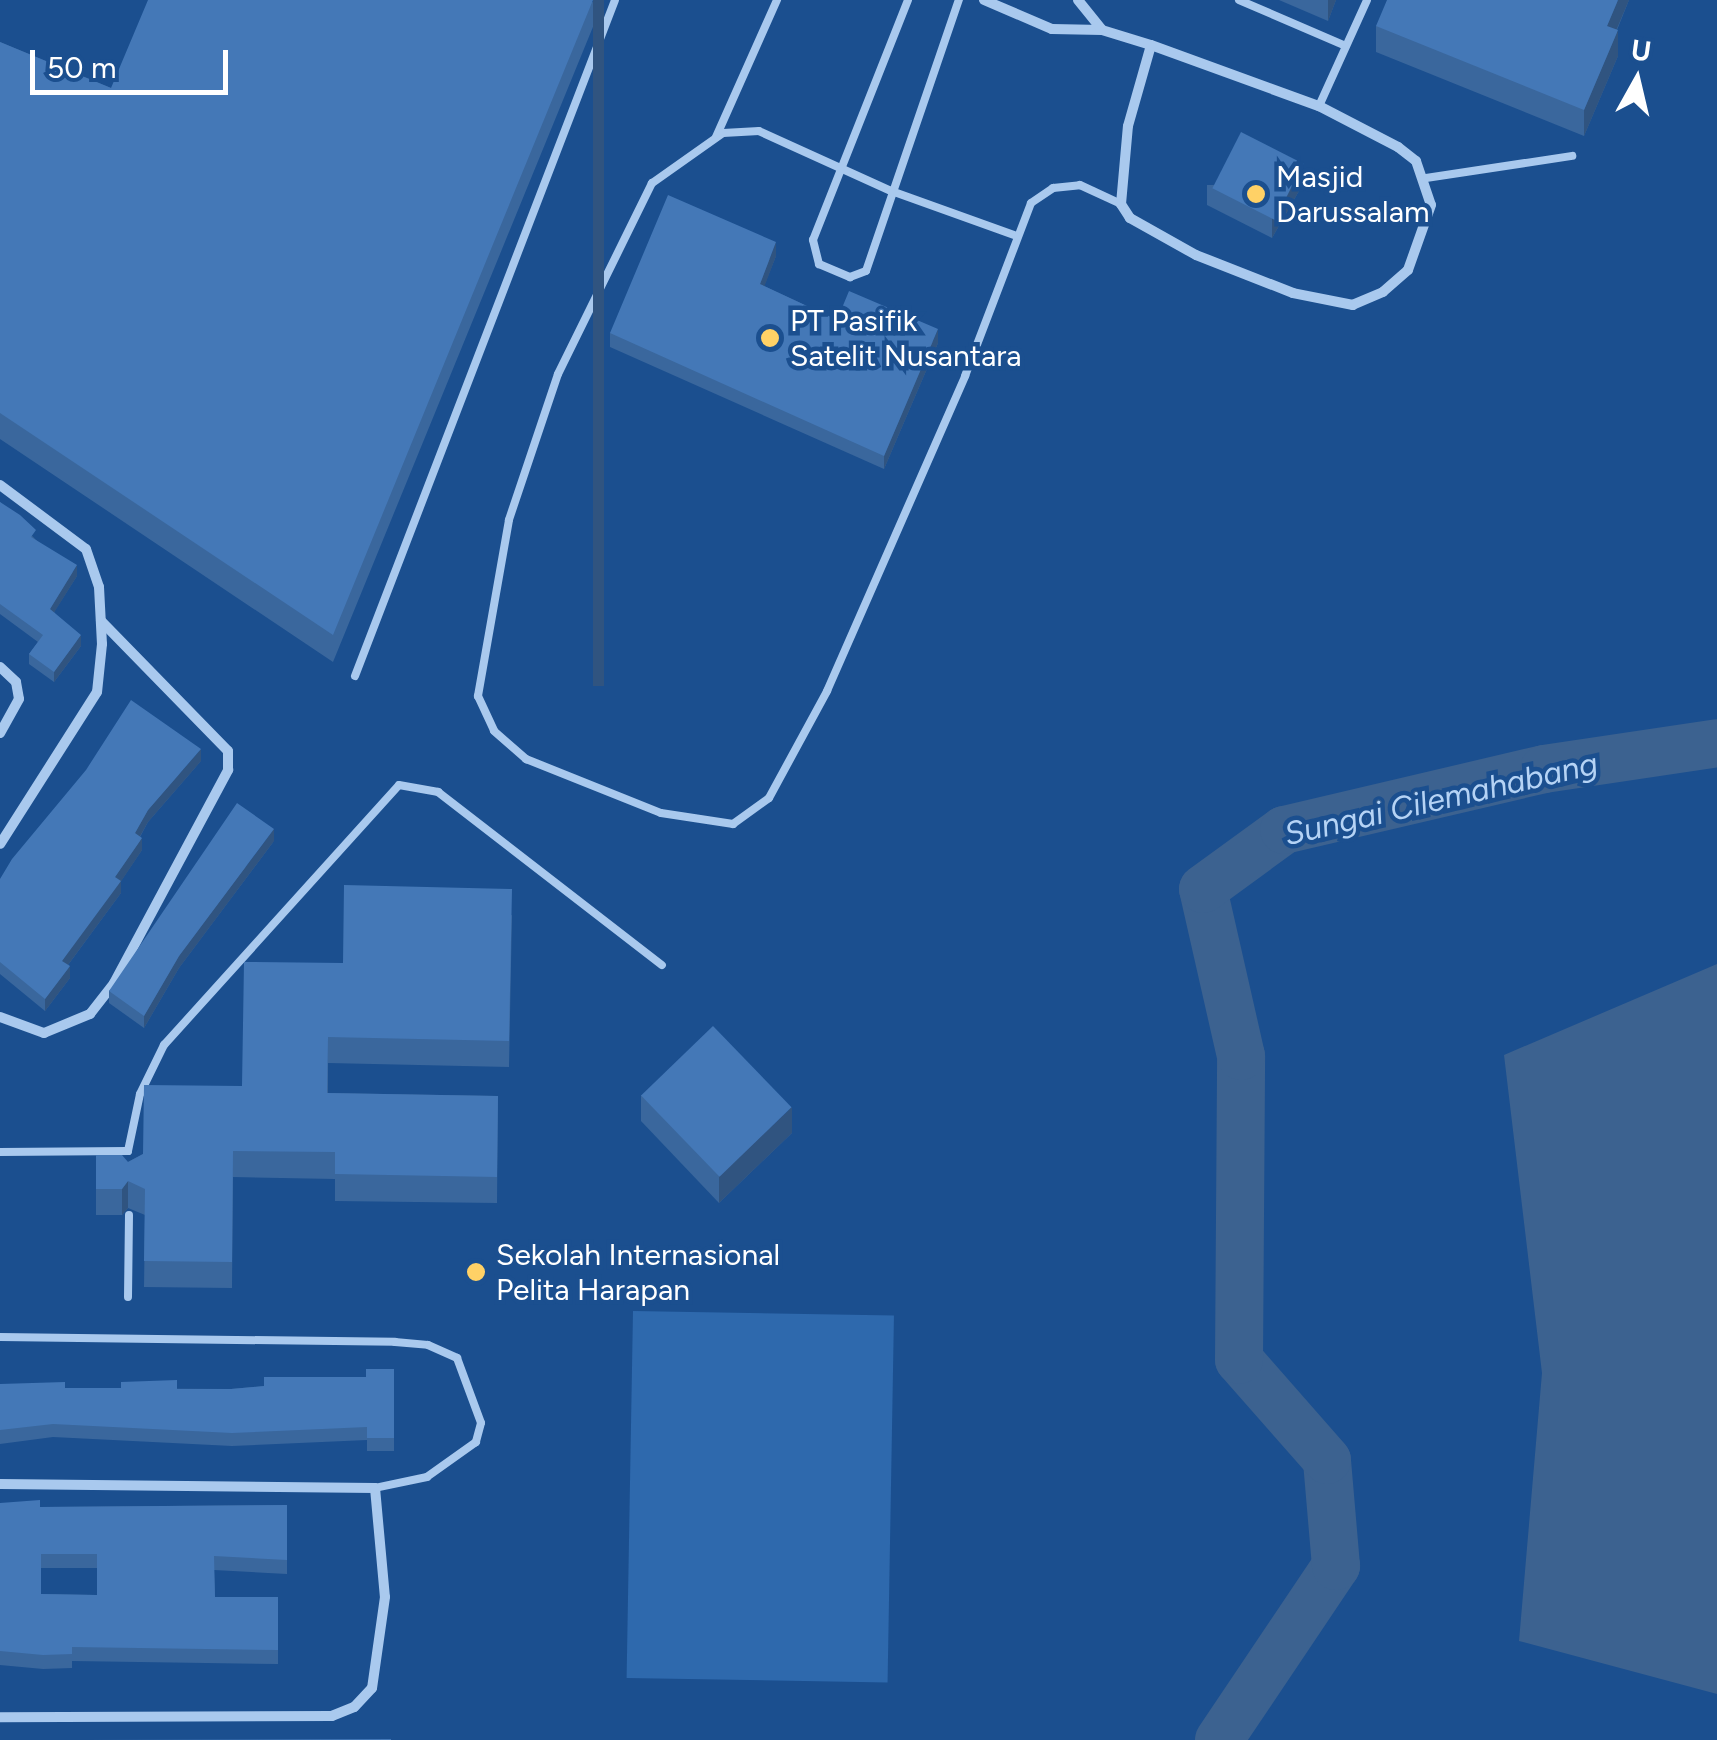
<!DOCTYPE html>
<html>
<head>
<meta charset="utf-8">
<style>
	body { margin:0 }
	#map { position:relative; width:1717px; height:1740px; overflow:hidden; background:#1b4f8f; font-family:Figtree,sans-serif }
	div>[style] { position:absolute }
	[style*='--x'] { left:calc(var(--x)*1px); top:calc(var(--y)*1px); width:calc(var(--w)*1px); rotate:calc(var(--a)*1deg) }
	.green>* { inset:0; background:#2e69ad; transform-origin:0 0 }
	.water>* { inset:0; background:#3c6290 }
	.river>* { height:48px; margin:-24px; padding:0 24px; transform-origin:24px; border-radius:24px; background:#3c6290 }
	.lane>* { height:8px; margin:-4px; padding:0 4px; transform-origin:4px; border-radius:4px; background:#a9c9ee }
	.street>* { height:10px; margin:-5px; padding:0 5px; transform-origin:5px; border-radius:5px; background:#a9c9ee }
	.wall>* { inset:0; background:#3a679d }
	.shaded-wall>* { inset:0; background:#305480; transform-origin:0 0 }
	.building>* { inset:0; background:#4478b7; transform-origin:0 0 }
	.dots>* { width:28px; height:28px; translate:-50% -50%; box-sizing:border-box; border:5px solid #1b4f8f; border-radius:50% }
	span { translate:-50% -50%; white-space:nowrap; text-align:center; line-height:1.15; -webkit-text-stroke:9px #1b4f8f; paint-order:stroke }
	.poi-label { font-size:30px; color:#fff }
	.left { translate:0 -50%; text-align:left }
	.water-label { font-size:32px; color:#b5d3f5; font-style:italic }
	.north { position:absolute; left:1587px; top:30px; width:100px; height:100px; -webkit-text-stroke:8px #1b4f8f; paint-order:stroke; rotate:8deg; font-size:28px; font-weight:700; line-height:40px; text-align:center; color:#fff }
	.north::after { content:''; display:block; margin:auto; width:35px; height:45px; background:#fff; clip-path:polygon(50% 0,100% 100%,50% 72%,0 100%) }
	.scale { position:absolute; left:30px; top:50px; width:198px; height:45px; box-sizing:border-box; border:5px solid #fff; border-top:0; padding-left:12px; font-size:30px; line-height:35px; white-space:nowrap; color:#fff; -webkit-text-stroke:8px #1b4f8f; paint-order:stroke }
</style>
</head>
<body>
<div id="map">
	<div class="green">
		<i style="left:633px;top:1311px;width:261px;height:367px;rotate:1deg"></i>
	</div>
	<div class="water">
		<i style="clip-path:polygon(1717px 964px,1717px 1694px,1519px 1641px,1542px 1373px,1504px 1055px)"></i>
	</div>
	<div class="river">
		<i style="--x:1219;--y:1740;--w:210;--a:-56.1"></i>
		<i style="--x:1336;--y:1566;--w:106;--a:-94.9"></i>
		<i style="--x:1327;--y:1460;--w:133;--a:-131.3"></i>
		<i style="--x:1239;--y:1360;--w:304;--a:-89.6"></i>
		<i style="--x:1241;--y:1056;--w:171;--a:-102.8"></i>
		<i style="--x:1203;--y:889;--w:100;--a:-36.1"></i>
		<i style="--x:1284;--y:830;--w:267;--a:-13.2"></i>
		<i style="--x:1544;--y:769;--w:175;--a:-8.5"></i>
	</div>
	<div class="lane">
		<i style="--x:908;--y:0;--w:258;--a:111.6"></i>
		<i style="--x:813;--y:240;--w:25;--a:76"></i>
		<i style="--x:819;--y:264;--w:34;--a:23"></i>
		<i style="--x:850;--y:277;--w:17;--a:-21"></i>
		<i style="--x:866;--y:271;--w:287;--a:-71.1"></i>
		<i style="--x:1239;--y:0;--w:116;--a:23.3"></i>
		<i style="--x:1319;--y:106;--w:116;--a:-65.6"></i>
		<i style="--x:716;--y:137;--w:150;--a:-66"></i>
		<i style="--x:1426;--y:178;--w:148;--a:-8.6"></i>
		<i style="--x:1014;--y:235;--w:131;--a:-160.3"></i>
		<i style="--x:891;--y:191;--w:145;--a:-155.6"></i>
		<i style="--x:759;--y:131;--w:36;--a:177"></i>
		<i style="--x:723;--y:133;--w:87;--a:144.8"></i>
		<i style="--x:652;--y:183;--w:213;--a:116.2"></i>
		<i style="--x:558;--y:374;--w:154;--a:108.6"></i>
		<i style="--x:509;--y:520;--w:179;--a:100"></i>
		<i style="--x:478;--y:696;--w:38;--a:65"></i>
		<i style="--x:494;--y:731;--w:43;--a:41.2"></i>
		<i style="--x:526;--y:759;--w:145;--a:21.8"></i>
		<i style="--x:661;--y:813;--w:73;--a:8.7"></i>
		<i style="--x:733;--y:824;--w:44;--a:-35.8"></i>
		<i style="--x:769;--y:798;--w:122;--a:-61.5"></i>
		<i style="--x:827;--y:691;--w:344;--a:-66.3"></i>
		<i style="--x:965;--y:376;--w:185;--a:-69.1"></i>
		<i style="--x:1031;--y:203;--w:27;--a:-34"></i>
		<i style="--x:1053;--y:188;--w:27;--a:-6"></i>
		<i style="--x:1080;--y:185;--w:45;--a:24.9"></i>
		<i style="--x:355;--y:676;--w:724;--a:-68.96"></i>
		<i style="--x:0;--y:1152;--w:128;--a:-0.4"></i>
		<i style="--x:128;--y:1151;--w:58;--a:-78.1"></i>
		<i style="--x:140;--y:1094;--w:55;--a:-63.9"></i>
		<i style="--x:164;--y:1045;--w:350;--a:-47.9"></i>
		<i style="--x:399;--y:785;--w:40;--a:10"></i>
		<i style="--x:438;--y:792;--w:283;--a:37.7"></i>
		<i style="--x:128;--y:1297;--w:82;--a:-89.3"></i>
		<i style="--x:0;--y:1337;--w:395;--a:0.7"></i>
		<i style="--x:395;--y:1342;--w:33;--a:5"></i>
		<i style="--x:428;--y:1345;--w:32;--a:24"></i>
		<i style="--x:457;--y:1358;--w:69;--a:69.7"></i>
		<i style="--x:481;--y:1423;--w:20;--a:105"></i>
		<i style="--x:476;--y:1442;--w:60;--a:144.5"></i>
		<i style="--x:427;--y:1477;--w:53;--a:168.1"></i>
	</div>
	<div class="street">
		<i style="--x:984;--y:0;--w:74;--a:23.1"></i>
		<i style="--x:1052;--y:29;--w:50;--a:1.1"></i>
		<i style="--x:1102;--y:30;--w:51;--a:17"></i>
		<i style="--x:1151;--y:45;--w:179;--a:20"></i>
		<i style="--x:1319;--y:106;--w:89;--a:27.4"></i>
		<i style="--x:1398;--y:147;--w:23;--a:38"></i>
		<i style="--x:1416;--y:161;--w:46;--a:71.2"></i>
		<i style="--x:1431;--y:205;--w:69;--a:109.5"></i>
		<i style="--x:1408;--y:270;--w:33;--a:139"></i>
		<i style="--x:1383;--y:292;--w:33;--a:157"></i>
		<i style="--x:1353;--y:305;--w:61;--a:-168.7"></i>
		<i style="--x:1293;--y:293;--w:104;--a:-158.6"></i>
		<i style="--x:1196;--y:255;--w:76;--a:-150.7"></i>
		<i style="--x:1130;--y:218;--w:17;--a:-123"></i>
		<i style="--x:1121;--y:204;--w:78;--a:-84.9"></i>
		<i style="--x:1128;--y:126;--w:84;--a:-74.1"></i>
		<i style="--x:1078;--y:0;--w:38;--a:51"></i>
		<i style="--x:0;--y:485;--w:107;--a:36.7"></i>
		<i style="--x:86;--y:549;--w:40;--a:71.1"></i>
		<i style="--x:99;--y:587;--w:57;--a:87"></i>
		<i style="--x:102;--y:644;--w:48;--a:95.9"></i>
		<i style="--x:97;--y:692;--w:180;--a:122.5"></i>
		<i style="--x:0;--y:667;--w:22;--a:43"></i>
		<i style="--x:16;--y:682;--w:17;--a:80"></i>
		<i style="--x:19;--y:699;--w:39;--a:119"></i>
		<i style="--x:0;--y:1017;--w:47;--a:20"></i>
		<i style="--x:44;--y:1033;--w:50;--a:-22.4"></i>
		<i style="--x:90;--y:1014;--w:39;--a:-52"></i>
		<i style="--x:114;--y:983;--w:242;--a:-61.8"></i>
		<i style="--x:228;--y:770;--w:19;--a:-90"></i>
		<i style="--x:228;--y:751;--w:182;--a:-134.3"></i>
		<i style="--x:0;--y:1484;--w:375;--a:0.6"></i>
		<i style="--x:375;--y:1488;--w:109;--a:84.8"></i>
		<i style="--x:385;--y:1597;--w:92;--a:98.1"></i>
		<i style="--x:372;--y:1688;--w:26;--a:133"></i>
		<i style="--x:354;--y:1707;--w:24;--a:158"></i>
		<i style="--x:332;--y:1716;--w:332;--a:179.8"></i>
	</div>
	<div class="wall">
		<i style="clip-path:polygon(604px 0,333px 662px,0 439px,0 42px,111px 88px)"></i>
		<i style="clip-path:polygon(1279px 0,1336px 0,1328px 21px)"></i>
		<i style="clip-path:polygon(1629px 0,1617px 30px,1618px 56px,1584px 136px,1376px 52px,1376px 26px)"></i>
		<i style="clip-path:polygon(1303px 184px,1272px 238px,1207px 205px,1207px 185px)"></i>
		<i style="clip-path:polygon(776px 256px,764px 286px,837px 320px,938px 343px,884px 469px,610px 347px,610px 333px)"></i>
		<i style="clip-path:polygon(0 502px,36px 540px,77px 576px,54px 612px,81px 646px,54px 682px,29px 664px,29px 654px,38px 642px,0 614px)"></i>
		<i style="clip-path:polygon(201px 761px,148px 822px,140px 837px,142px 850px,121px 881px,121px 893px,68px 965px,70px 978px,45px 1011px,0 974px,0 879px)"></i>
		<i style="clip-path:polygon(274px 841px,179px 968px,144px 1028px,109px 1003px,109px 991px)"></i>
		<i style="clip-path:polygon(512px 915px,509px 1067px,328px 1063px,328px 1093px,498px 1096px,497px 1203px,335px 1201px,335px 1179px,233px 1177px,232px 1288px,144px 1287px,145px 1215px,128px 1208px,122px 1215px,96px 1215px,96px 1155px,128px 1162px,143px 1154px,242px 1086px,343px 963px)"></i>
		<i style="clip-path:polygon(641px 1095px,792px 1133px,719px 1203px,641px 1121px)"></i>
		<i style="clip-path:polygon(394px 1369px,394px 1451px,367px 1451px,367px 1440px,232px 1446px,53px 1437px,0 1444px,0 1384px,65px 1388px,231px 1389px,366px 1377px)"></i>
		<i style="clip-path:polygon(evenodd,0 1503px,40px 1507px,287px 1505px,287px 1574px,214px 1570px,215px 1597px,278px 1597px,278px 1664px,72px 1661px,72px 1668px,43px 1669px,0 1665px,0 1503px,41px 1568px,97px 1568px,97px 1595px,41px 1594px,41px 1568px)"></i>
	</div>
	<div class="shaded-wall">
		<i style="left:593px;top:0;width:11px;height:686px"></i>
		<i style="clip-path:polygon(1328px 0,1336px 0,1328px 21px)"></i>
		<i style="clip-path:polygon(1618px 0,1629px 0,1607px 52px,1607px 26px)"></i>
		<i style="clip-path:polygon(1618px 30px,1618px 56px,1584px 136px,1584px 110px)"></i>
		<i style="clip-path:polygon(1303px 164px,1303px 184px,1272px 238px,1272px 218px)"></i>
		<i style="clip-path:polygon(776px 242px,776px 256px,760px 298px,760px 284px)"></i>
		<i style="clip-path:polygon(938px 329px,938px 343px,884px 469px,884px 456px)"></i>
		<i style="clip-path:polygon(77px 565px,77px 576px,50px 619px,50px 609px)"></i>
		<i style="clip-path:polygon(81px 635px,81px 646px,54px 682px,54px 672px)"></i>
		<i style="clip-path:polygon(201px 749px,201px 761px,148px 822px,135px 845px,135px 833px,148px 810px)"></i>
		<i style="clip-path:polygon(274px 829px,274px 841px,179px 968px,144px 1028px,144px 1016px,179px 956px)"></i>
		<i style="clip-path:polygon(142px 838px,142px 850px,118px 886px,121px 881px,121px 893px,62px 973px,62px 961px,115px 877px)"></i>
		<i style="clip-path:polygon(70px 966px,70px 978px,45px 1011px,45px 999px)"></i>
		<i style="clip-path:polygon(792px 1107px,792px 1133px,719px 1203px,719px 1176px)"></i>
		<i style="clip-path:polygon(128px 1181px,128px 1208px,122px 1215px,122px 1189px)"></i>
	</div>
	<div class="building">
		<i style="clip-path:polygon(148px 0,593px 0,333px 635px,0 413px,0 42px,111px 88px)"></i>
		<i style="clip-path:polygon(1387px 0,1618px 0,1607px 26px,1618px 30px,1584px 110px,1376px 26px)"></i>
		<i style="left:1241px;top:132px;width:70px;height:63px;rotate:27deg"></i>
		<i style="clip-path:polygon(668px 195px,776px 242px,760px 284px,837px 320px,849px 291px,938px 329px,884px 456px,610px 333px)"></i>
		<i style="clip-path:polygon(0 502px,20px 515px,36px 530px,31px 537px,77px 565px,50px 609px,81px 635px,54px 672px,29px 654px,43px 635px,0 604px)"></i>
		<i style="clip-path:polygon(131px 700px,201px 749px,148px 810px,135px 833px,142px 838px,115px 877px,121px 881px,62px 961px,70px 966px,45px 999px,0 962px,0 879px,12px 859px,86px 770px)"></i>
		<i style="clip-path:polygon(237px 803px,274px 829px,179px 956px,144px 1016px,109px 991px)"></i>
		<i style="clip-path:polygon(344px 885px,512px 889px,509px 1041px,328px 1037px,327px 1093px,498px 1096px,497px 1177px,335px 1174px,335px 1152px,233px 1151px,232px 1262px,144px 1261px,145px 1189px,128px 1181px,122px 1189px,96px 1189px,96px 1155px,122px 1155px,128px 1162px,143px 1154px,144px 1085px,242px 1086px,244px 962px,343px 963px)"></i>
		<i style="left:713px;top:1026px;width:113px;height:100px;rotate:46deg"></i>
		<i style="clip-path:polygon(366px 1369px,394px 1369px,394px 1438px,367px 1438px,367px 1427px,232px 1433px,53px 1424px,0 1430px,0 1384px,65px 1382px,65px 1388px,121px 1388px,121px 1382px,177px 1380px,177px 1389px,231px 1389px,264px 1386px,264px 1377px,366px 1377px)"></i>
		<i style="clip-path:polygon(evenodd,40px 1500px,40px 1507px,287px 1505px,287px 1560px,214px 1556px,215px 1597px,278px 1597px,278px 1650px,72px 1647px,72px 1654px,43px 1655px,0 1651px,0 1503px,40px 1500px,41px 1554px,97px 1554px,97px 1595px,41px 1594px,41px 1554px)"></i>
		<i style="clip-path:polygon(391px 1739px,391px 1740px,85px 1740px)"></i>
	</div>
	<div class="dots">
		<i style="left:1256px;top:194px;background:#ffd166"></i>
		<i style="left:770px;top:338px;background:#ffd166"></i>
		<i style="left:476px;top:1272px;background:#ffd166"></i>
	</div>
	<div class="poi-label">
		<span class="left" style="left:1276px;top:194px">Masjid<br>Darussalam</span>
		<span class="left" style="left:790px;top:338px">PT Pasifik<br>Satelit Nusantara</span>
		<span class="left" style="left:496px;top:1272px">Sekolah Internasional<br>Pelita Harapan</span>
	</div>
	<div class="water-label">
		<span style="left:1441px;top:799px;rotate:-13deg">Sungai Cilemahabang</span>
	</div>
	<div class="north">U</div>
	<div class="scale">50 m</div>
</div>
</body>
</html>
